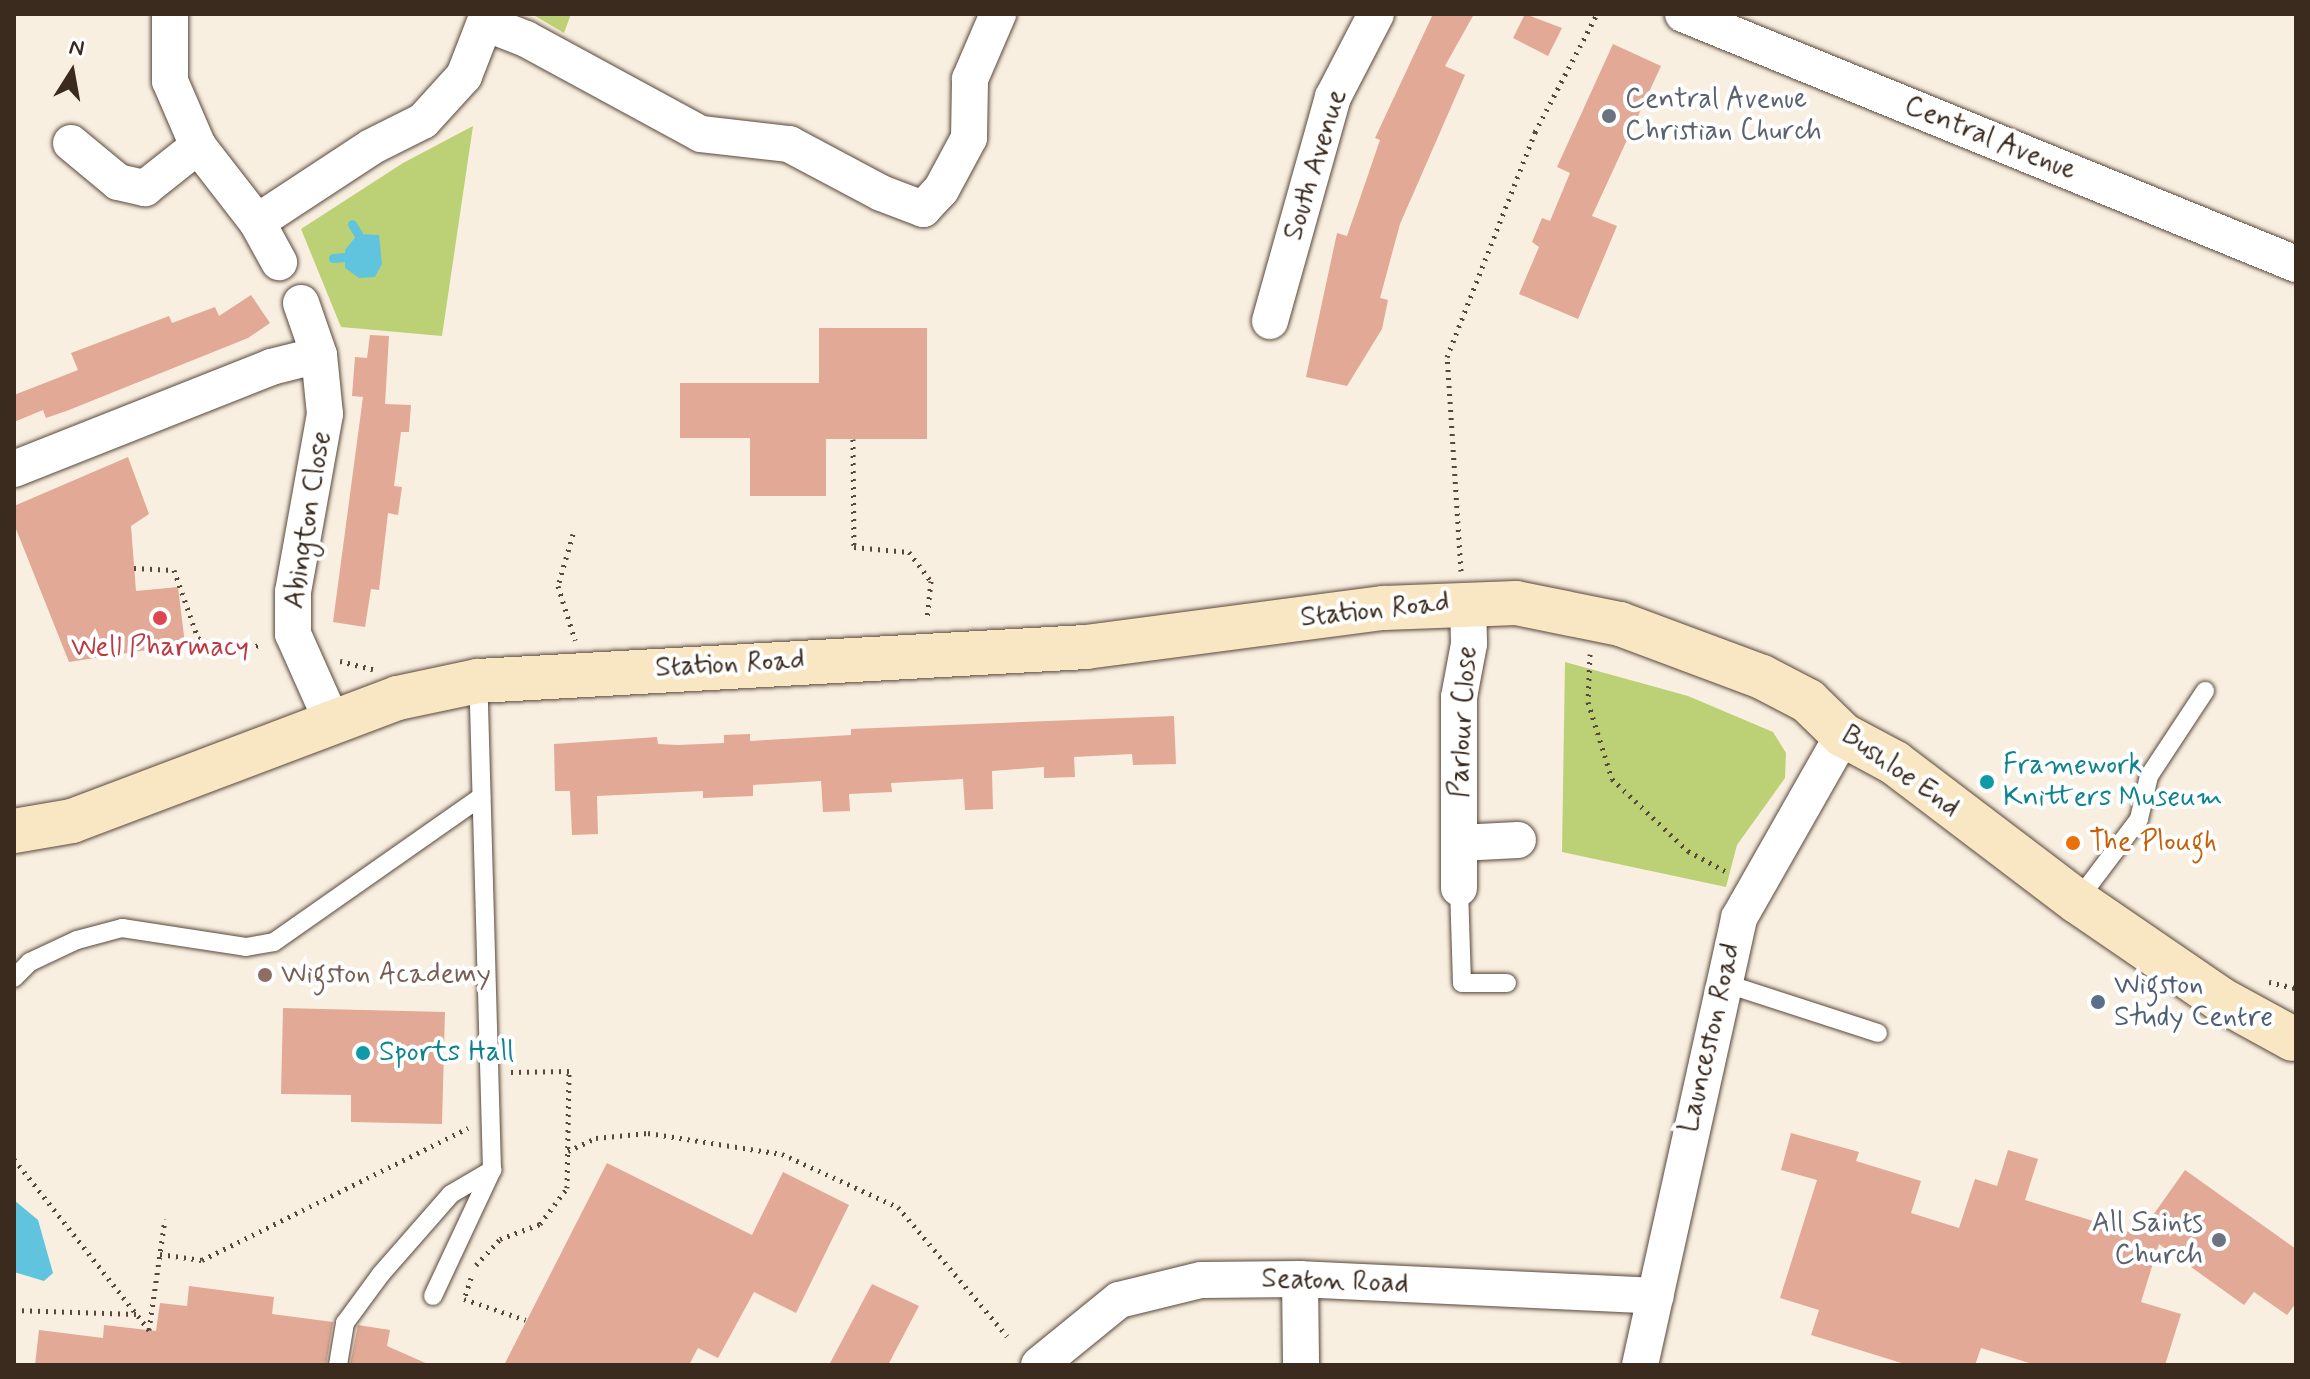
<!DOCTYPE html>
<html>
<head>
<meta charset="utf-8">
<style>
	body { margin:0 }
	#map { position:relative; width:2310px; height:1379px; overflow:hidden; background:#f9efe0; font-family:Mynerve,sans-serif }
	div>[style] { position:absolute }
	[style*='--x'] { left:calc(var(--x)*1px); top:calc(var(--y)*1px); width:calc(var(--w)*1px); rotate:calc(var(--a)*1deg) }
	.green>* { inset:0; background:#bcd175 }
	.water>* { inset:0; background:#60c4de }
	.stream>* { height:9px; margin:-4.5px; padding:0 4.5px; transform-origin:4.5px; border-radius:4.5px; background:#60c4de }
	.building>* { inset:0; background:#e1a996 }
	.path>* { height:5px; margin-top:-2.5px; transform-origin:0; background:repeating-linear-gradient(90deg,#58483b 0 2px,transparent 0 8px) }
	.roads { filter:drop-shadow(0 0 2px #58483b) drop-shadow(0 0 2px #58483b) }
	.lane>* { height:18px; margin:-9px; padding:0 9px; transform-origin:9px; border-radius:9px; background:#fff }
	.street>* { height:36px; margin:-18px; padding:0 18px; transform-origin:18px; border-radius:18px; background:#fff }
	.secondary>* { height:44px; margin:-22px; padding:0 22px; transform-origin:22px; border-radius:22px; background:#f9e7c3 }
	.dots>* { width:22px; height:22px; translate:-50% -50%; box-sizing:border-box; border:4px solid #fff; border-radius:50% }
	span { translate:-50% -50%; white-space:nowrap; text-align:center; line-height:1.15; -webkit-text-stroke:8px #fff; paint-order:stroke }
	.worship-label { font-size:28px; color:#5b616d }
	.left { translate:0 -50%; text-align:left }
	.right { translate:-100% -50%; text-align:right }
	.street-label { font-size:28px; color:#3b2a1e }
	.health-label { font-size:28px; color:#be3a42 }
	.culture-label { font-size:28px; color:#0d838f }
	.food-label { font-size:28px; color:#c56008 }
	.education-label { font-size:28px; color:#785e54 }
	.service-label { font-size:28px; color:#4e5e75 }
	.frame { position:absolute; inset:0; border:16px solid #3b2a1e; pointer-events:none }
	.north { position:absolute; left:32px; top:32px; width:80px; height:80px; -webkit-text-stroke:6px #fff; paint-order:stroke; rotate:11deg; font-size:22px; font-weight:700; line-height:32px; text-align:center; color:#3b2a1e }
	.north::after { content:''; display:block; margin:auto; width:28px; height:36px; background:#3b2a1e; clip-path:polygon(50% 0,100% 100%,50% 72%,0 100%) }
</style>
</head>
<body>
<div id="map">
	<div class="green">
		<i style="clip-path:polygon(532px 14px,571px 14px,564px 33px)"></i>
		<i style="clip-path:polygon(473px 126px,442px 336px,341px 327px,301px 229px,403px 163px)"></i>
		<i style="clip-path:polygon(1565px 662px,1688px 696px,1773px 732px,1786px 753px,1785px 778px,1737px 845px,1726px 887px,1562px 852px)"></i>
	</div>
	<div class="water">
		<i style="clip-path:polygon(358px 234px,379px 235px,382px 264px,375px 277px,359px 278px,345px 268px,345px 250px)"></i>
		<i style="clip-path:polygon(14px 1200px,38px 1220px,53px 1273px,44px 1281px,14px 1272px)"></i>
	</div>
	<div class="stream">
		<i style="--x:352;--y:224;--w:12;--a:59"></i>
		<i style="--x:333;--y:258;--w:12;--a:-5"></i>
	</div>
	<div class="building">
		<i style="clip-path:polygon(1433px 14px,1474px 14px,1445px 66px,1465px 75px,1400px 224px,1380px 298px,1388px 300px,1382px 329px,1347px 386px,1306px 377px,1337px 233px,1347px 236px,1380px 140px,1375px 138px)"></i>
		<i style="clip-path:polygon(1525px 14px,1562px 28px,1548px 56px,1513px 38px)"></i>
		<i style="clip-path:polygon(1613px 44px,1661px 66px,1592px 216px,1617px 226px,1578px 319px,1519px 294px,1539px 247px,1532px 242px,1542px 218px,1550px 221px,1570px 173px,1557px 167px)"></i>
		<i style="clip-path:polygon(251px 295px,270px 323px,248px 338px,69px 410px,46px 418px,43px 410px,14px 422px,14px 395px,78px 370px,71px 353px,169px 316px,172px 323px,215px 307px,219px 316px)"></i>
		<i style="clip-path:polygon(819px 328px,927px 328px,927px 439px,826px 439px,826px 496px,750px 496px,750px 438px,680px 438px,680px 383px,819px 383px)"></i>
		<i style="clip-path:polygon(370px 335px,389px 336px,385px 404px,411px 405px,409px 432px,401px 432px,394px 486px,402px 487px,398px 515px,388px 513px,379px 590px,371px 589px,365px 627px,333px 622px,363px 397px,352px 396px,355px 357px,367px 358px)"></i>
		<i style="clip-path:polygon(128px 457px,149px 514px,131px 526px,136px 591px,178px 587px,185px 644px,69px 662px,16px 529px,14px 506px)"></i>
		<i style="clip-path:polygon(1174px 716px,1176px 764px,1133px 765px,1132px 754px,1074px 757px,1075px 777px,1044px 778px,1044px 767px,992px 771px,993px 809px,965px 810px,963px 779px,891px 783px,892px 792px,849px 794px,850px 811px,823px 812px,821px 781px,753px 785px,753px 796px,703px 798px,703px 791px,597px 796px,598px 834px,572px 835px,570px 791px,555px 791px,554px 744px,657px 737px,658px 744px,678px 745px,724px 743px,724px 735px,750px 734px,750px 741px,851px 735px,851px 729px)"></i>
		<i style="clip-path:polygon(283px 1008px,445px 1012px,442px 1124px,351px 1122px,351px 1095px,281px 1094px)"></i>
		<i style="clip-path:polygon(1791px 1133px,1859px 1152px,1856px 1161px,1921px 1181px,1911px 1213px,1959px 1228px,1975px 1179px,1997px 1186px,2008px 1150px,2038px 1159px,2025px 1200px,2139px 1235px,2185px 1170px,2296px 1249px,2296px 1303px,2287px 1315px,2254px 1292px,2244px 1305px,2159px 1244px,2141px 1302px,2181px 1314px,2165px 1365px,2036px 1365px,1981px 1348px,1975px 1365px,1908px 1365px,1811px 1335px,1819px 1310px,1780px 1298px,1817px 1180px,1781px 1170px)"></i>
		<i style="clip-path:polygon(607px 1163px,752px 1235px,783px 1172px,849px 1205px,796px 1313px,754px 1292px,718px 1358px,698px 1348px,689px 1365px,504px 1365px)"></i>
		<i style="clip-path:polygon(872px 1284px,919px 1306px,888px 1365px,829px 1365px)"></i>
		<i style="clip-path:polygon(189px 1286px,274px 1297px,272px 1314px,333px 1322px,326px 1365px,35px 1365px,39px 1330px,103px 1338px,104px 1325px,156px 1331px,160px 1303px,187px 1306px)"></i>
		<i style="clip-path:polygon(358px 1325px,390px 1330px,387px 1346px,430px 1365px,350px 1365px)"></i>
	</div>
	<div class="path">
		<i style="--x:853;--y:439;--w:108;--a:89.5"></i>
		<i style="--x:854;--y:547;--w:55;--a:5.2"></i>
		<i style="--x:909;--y:552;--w:36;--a:53"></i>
		<i style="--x:931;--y:581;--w:39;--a:96"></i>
		<i style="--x:573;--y:534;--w:54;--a:106.1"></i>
		<i style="--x:558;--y:586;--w:57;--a:72.5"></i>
		<i style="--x:134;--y:568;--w:40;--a:2.9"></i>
		<i style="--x:174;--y:570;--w:72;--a:70.6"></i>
		<i style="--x:198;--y:638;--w:38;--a:23"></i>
		<i style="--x:233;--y:653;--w:30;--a:-17"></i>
		<i style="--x:1461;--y:571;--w:214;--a:-93.7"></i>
		<i style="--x:1447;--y:357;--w:242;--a:-68.6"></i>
		<i style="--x:1535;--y:132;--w:133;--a:-62.3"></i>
		<i style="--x:1590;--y:654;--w:48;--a:92.4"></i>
		<i style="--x:1588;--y:702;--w:81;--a:72.7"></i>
		<i style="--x:1612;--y:779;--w:105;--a:43.5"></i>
		<i style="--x:1688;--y:851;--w:44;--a:28.3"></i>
		<i style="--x:340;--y:661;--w:34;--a:14"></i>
		<i style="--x:2269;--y:982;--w:28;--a:13"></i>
		<i style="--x:568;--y:1151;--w:31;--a:-25"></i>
		<i style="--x:596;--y:1138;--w:52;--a:-5.5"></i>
		<i style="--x:648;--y:1133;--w:136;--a:8.9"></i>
		<i style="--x:782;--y:1154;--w:128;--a:24.6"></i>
		<i style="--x:898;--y:1207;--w:169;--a:49.8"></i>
		<i style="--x:14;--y:1159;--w:218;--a:51.7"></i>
		<i style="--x:149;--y:1330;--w:112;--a:-81.8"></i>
		<i style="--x:160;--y:1254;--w:42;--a:8.1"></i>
		<i style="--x:202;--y:1260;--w:297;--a:-26.4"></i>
		<i style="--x:476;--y:1265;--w:35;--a:-47"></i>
		<i style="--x:500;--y:1239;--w:43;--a:-20.6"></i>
		<i style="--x:540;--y:1224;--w:45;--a:-53.1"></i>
		<i style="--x:567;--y:1188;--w:117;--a:-89"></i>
		<i style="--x:569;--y:1071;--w:58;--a:179"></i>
		<i style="--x:471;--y:1278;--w:22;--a:108"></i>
		<i style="--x:464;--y:1299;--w:65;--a:18.7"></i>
		<i style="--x:14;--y:1310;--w:122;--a:1.9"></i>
	</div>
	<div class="roads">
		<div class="lane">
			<i style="--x:1459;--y:888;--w:95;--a:88.2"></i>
			<i style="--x:1462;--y:983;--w:45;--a:0"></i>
			<i style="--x:2077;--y:901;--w:103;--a:-52.9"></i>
			<i style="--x:2139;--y:819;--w:44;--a:-76.9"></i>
			<i style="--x:2149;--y:776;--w:102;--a:-56.6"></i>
			<i style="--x:14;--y:978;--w:23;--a:-45"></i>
			<i style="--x:30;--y:962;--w:52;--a:-25.1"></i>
			<i style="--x:77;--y:940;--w:47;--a:-14.9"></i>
			<i style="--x:122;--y:928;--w:125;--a:8.7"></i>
			<i style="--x:246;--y:947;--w:28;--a:-10"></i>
			<i style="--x:274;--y:942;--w:253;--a:-35"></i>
			<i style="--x:1721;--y:982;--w:165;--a:18"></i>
			<i style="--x:433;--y:1296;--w:139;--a:-64.9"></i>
			<i style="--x:492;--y:1170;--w:489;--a:-91.6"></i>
			<i style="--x:338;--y:1365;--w:43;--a:-80.5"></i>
			<i style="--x:345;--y:1323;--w:61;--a:-53.7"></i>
			<i style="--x:381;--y:1274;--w:106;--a:-48.8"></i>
			<i style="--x:451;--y:1194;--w:48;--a:-30.3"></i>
		</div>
		<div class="street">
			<i style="--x:170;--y:14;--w:67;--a:90"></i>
			<i style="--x:170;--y:81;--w:71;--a:66.7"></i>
			<i style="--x:198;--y:146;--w:96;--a:52.2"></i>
			<i style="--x:257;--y:222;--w:46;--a:61.2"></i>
			<i style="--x:1683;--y:14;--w:662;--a:22.19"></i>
			<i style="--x:485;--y:23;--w:44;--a:21.3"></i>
			<i style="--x:526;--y:39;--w:199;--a:28.5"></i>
			<i style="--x:701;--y:134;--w:89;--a:6.5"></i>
			<i style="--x:789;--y:144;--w:104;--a:28"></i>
			<i style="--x:881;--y:193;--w:45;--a:20.9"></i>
			<i style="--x:923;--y:209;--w:26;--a:-47"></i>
			<i style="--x:941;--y:190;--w:59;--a:-61.7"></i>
			<i style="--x:969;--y:138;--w:59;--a:-89"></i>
			<i style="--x:970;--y:79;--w:71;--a:-66.7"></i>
			<i style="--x:71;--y:143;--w:61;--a:39.7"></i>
			<i style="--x:118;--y:182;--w:28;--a:13"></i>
			<i style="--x:145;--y:188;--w:68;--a:-38.4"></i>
			<i style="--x:257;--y:222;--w:136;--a:-33.3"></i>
			<i style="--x:371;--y:147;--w:58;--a:-26.6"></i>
			<i style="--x:423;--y:121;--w:61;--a:-47.7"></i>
			<i style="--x:464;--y:76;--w:66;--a:-68.8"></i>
			<i style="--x:301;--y:303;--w:55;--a:70.9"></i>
			<i style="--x:319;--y:355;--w:59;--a:84.2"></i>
			<i style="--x:325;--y:414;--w:181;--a:100.2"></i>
			<i style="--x:293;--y:592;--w:42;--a:90"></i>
			<i style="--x:293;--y:634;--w:98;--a:66"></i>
			<i style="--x:1270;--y:321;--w:233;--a:-74.3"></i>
			<i style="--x:1333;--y:97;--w:93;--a:-62.6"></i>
			<i style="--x:14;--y:469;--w:277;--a:-21.6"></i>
			<i style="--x:271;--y:367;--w:49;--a:-14"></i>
			<i style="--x:1459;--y:843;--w:59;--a:-2.9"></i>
			<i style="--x:1459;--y:888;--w:191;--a:-90"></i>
			<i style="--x:1459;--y:697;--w:54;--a:-79.3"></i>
			<i style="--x:1469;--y:644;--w:43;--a:-91.3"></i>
			<i style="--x:1300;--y:1279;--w:86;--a:89.3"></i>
			<i style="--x:1039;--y:1365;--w:103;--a:-39.1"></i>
			<i style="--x:1119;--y:1300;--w:84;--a:-13.7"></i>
			<i style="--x:1201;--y:1280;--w:99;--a:-0.6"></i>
			<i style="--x:1300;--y:1279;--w:356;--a:2.7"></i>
			<i style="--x:1640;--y:1365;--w:458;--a:-77.5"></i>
			<i style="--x:1739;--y:918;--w:210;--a:-60.4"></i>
		</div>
		<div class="secondary">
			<i style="--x:14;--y:831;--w:59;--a:-9.8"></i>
			<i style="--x:72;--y:821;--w:348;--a:-20.7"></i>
			<i style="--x:398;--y:698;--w:82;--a:-12"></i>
			<i style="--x:478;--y:681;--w:609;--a:-3.2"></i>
			<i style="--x:1086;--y:647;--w:301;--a:-7.5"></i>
			<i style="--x:1384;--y:608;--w:132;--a:-2.2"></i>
			<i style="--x:1516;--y:603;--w:106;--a:11.4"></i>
			<i style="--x:1620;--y:624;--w:152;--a:20.5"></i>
			<i style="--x:1762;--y:677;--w:52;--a:27.6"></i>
			<i style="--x:1808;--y:701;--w:49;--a:44.2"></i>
			<i style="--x:1843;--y:735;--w:59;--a:28.3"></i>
			<i style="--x:1895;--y:763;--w:228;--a:37.2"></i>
			<i style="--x:2077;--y:901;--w:173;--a:34.4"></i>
			<i style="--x:2220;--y:999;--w:83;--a:28.7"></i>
		</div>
	</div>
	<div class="dots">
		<i style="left:1609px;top:116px;background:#6b7280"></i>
		<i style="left:160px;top:618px;background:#e0444e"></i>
		<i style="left:1987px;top:782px;background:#0f9aa8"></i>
		<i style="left:2073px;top:843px;background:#e8710a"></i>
		<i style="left:265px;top:975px;background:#8d6e63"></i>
		<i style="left:2098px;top:1002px;background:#5c6f8a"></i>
		<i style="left:363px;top:1053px;background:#0f9aa8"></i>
		<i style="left:2219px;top:1240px;background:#6b7280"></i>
	</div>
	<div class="worship-label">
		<span class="left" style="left:1625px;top:116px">Central Avenue<br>Christian Church</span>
		<span class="right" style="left:2203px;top:1240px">All Saints<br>Church</span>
	</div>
	<div class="street-label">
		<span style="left:1990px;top:139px;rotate:22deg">Central Avenue</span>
		<span style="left:1316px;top:165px;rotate:-73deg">South Avenue</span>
		<span style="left:309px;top:520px;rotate:-81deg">Abington Close</span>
		<span style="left:1375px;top:611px;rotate:-6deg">Station Road</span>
		<span style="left:730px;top:665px;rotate:-3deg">Station Road</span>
		<span style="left:1464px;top:722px;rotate:-87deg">Parlour Close</span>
		<span style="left:1900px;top:772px;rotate:35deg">Bushloe End</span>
		<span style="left:1711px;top:1038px;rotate:-77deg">Launceston Road</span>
		<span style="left:1335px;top:1282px;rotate:2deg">Seaton Road</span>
	</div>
	<div class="health-label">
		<span style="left:160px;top:648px">Well Pharmacy</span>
	</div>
	<div class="culture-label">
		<span class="left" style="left:2003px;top:782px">Framework<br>Knitters Museum</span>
		<span class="left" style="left:379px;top:1053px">Sports Hall</span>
	</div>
	<div class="food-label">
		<span class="left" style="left:2089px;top:843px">The Plough</span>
	</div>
	<div class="education-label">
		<span class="left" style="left:281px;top:975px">Wigston Academy</span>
	</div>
	<div class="service-label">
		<span class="left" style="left:2114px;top:1002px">Wigston<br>Study Centre</span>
	</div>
	<div class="frame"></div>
	<div class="north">N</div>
</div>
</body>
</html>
